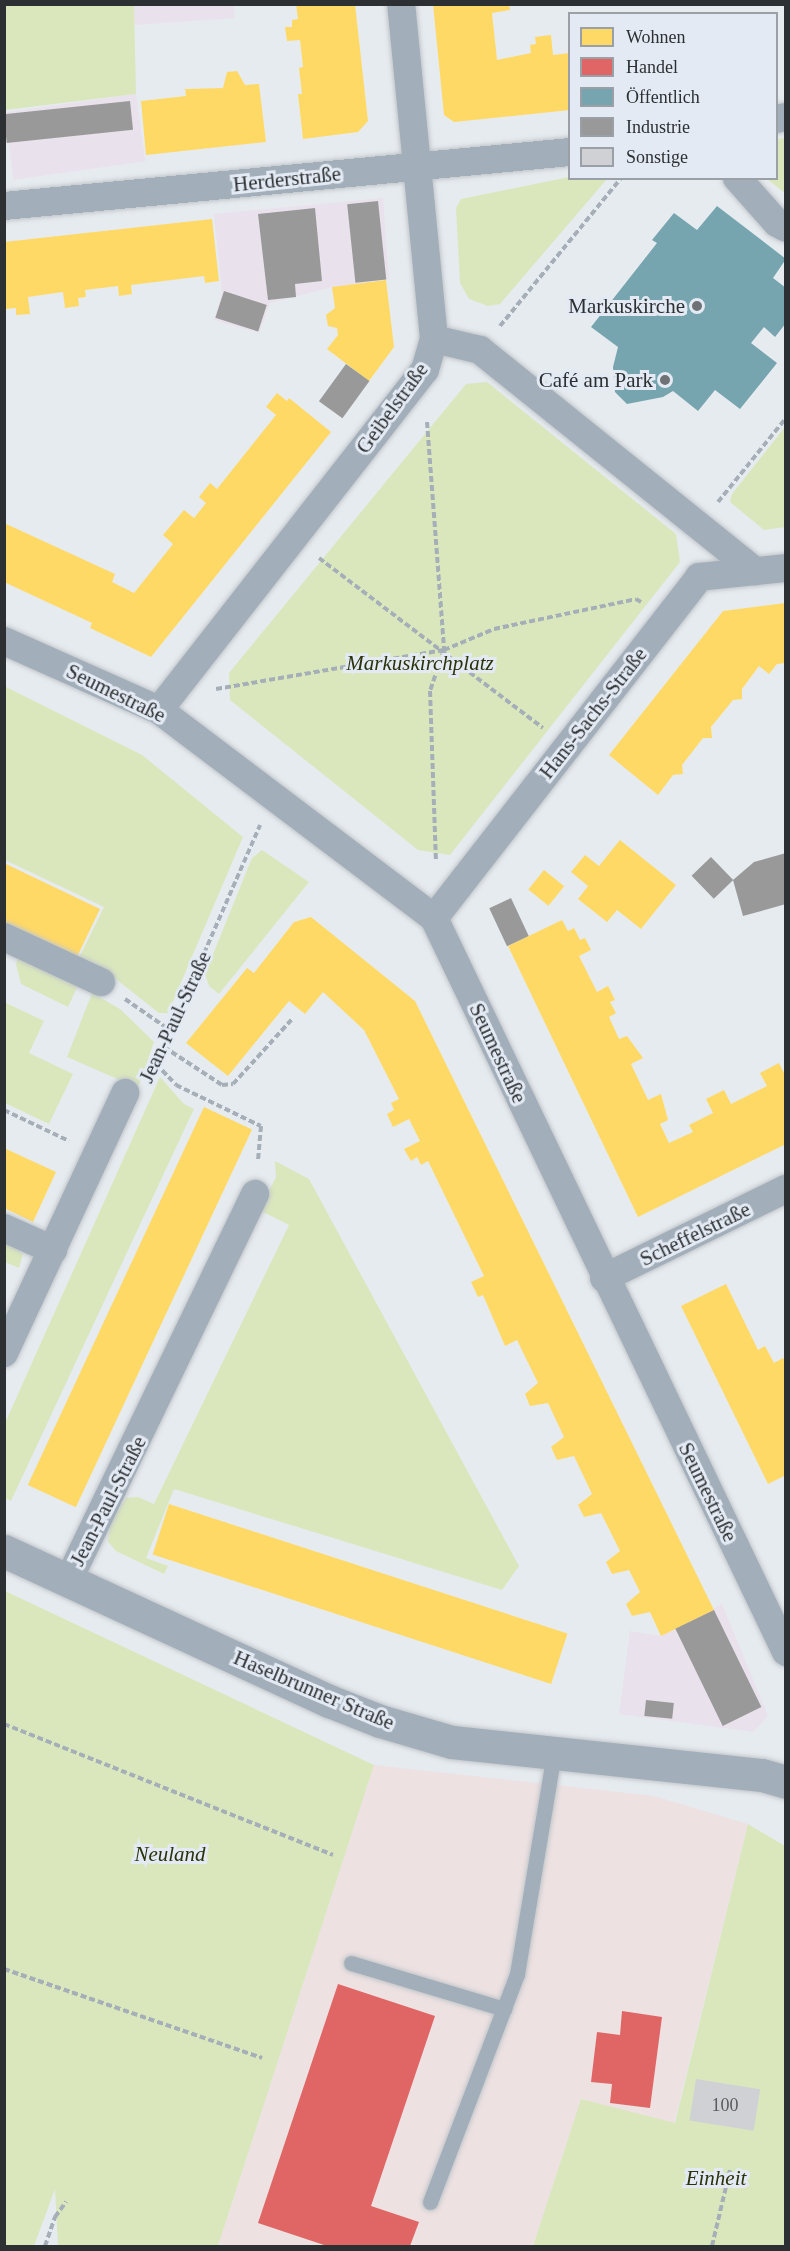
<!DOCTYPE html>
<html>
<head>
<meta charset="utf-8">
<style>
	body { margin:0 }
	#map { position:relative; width:790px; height:2251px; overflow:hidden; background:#e6ebf0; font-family:Georgia,serif }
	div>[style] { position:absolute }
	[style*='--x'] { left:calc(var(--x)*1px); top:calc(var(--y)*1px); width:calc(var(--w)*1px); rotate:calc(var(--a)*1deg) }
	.commercial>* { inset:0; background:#ede1e2 }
	.industrial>* { inset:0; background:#e9e1ec; transform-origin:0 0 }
	.green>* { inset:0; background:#dae7bd }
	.homes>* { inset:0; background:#ffd966; transform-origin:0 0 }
	.shops>* { inset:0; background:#e06666 }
	.public>* { inset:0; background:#76a5af }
	.industry>* { inset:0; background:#999; transform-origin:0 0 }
	.building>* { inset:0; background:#d0d1d5; transform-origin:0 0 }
	.path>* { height:4px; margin-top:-2px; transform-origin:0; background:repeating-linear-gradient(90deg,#a6afb8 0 6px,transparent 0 9px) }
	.roads { filter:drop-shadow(0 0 2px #c2c6c9) drop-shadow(0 0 2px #c2c6c9) }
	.service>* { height:15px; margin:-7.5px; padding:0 7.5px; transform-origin:7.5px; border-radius:7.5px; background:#a2aeba }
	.minor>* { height:28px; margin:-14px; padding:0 14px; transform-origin:14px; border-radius:14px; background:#a2aeba }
	.tertiary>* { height:33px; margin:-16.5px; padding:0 16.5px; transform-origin:16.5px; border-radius:16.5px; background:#a2aeba }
	.dots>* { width:16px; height:16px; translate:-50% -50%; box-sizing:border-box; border:3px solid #e3eaf3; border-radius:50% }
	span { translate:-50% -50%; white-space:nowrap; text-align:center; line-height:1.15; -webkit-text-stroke:6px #e3eaf3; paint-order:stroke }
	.number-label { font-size:18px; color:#585a5d }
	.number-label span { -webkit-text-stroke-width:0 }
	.street-label { font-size:21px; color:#2d3033 }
	.poi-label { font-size:21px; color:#2d3033 }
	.right { translate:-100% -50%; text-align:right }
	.park-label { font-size:21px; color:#2b320a; font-style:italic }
	.frame { position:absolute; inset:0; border:6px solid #2d3033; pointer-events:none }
	.legend { position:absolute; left:568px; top:12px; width:210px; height:168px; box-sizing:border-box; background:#e3eaf3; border:2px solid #9aa0a6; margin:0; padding:8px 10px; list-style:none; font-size:18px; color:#2d3033 }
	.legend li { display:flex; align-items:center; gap:12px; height:30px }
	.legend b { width:30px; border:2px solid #9aa0a6 }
</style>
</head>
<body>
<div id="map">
	<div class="commercial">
		<i style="clip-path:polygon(374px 1765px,654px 1796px,748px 1824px,674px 2124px,581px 2099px,533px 2246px,218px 2246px)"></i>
	</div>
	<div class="industrial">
		<i style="clip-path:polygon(134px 5px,234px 5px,235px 18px,135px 25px)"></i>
		<i style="left:136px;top:94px;width:68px;height:133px;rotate:82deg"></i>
		<i style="clip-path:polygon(383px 198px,389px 279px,332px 287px,270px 303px,259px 333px,214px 320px,222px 293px,214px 214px)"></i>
		<i style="clip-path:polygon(722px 1604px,768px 1716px,753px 1732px,619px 1714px,630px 1631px,661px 1636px)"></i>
	</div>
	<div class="green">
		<i style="clip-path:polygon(4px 5px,134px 5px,136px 94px,5px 110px)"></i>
		<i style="clip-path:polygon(785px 138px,786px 138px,785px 193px,767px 179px,776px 178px,777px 139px)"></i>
		<i style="clip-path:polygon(569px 177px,607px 179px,500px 304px,488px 306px,469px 299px,460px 283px,456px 208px,461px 199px)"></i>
		<i style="clip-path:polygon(487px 382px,676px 534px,680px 562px,450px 855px,418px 850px,230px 700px,229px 673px,466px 384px)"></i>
		<i style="clip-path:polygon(785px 427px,785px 527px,764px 530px,730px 502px,732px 494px)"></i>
		<i style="clip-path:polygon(4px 686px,142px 755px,243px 837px,168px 1013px,159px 1013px,112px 976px,78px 960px,104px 907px,5px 860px)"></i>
		<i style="clip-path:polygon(262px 850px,309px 882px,219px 994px,209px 986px,205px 974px,252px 858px)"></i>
		<i style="clip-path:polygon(20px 952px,79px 983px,68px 1007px,21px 984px,16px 964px)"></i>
		<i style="clip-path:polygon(92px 993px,120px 1009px,154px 1042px,138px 1088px,67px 1057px)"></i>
		<i style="clip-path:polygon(4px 1002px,44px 1021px,29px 1053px,73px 1074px,49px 1124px,5px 1103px)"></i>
		<i style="clip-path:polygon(160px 1077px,184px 1104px,194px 1109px,11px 1501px,5px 1498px,5px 1423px)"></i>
		<i style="clip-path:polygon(275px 1161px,309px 1179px,519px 1566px,502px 1590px,174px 1489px,146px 1558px,168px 1566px,164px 1574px,116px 1551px,108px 1542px,110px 1524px,126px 1498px,138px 1497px,154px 1504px,289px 1225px,259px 1210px,276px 1177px)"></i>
		<i style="clip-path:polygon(5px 1239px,23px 1254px,19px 1268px,5px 1262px)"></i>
		<i style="clip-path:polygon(5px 1591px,374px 1765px,218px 2246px,58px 2246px,55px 2189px,34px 2246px,5px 2246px)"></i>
		<i style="clip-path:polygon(748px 1824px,785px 1846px,785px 2246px,533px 2246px,581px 2099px,675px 2123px)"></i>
	</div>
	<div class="homes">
		<i style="clip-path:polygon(296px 4px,355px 4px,368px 121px,358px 132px,303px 139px,298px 94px,302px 94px,299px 68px,303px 67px,300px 40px,287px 41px,285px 27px,292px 27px,292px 20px,298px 19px)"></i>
		<i style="clip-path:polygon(433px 4px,509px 4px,510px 10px,492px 13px,497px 60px,531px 53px,530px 45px,536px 44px,535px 37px,551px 35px,553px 55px,570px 53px,570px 110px,454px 122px,444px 115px)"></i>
		<i style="clip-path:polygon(237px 71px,245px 85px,259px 84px,266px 142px,146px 155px,141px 101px,186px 96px,185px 89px,223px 88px,227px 72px)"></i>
		<i style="clip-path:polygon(212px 219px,219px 281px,205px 283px,204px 276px,131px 285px,132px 294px,119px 296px,118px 286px,85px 290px,86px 297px,78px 298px,79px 306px,65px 308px,63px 292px,28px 297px,30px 314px,16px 315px,16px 308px,5px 309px,4px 242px)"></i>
		<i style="clip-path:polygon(386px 280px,394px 347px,369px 381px,327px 349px,338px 335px,337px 328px,328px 326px,326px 315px,335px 308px,332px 287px)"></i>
		<i style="clip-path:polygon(277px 393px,287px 401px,289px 398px,331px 432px,151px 657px,90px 628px,92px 623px,4px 582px,4px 523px,115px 574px,112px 582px,134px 593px,173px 544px,163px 535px,184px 510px,194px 518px,206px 503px,199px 497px,210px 483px,217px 489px,276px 415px,266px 407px)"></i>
		<i style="clip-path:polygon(786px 603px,786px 663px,777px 664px,769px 674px,759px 666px,742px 689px,742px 699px,733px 700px,711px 727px,712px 738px,703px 738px,682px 765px,683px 774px,673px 775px,658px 795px,609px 755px,723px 611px)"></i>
		<i style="clip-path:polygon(620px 840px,676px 885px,641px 929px,617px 910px,607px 922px,578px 899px,588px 886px,571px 872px,585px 855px,599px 866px)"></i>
		<i style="clip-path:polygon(4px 863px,100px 909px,77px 957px,4px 923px)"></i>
		<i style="left:544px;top:870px;width:26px;height:25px;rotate:39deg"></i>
		<i style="clip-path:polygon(311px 917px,415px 1001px,714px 1610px,661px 1636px,650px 1612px,632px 1616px,626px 1604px,640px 1592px,629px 1570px,612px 1574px,606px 1562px,620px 1551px,601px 1513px,584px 1517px,578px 1505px,592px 1494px,574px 1456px,557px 1460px,551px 1447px,564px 1437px,548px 1403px,530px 1406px,525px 1394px,538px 1383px,517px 1340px,505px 1346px,483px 1295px,478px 1297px,471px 1282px,484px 1276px,428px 1161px,421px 1165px,417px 1157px,411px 1161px,404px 1149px,420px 1141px,409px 1119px,393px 1127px,387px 1114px,394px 1110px,391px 1103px,399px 1099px,364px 1030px,323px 992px,305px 1014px,289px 1001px,228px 1076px,186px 1043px,247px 968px,254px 973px,294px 922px)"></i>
		<i style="clip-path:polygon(562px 920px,568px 931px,574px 928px,580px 940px,585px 938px,591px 950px,579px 956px,597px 992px,608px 986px,615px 1000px,610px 1002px,616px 1013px,609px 1017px,619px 1039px,627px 1036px,643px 1058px,631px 1064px,648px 1100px,661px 1094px,668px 1120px,660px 1124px,669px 1143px,693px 1132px,689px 1125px,713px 1113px,706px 1099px,724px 1090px,731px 1104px,767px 1086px,760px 1073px,779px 1063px,786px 1077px,786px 1144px,638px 1217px,508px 946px)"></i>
		<i style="left:204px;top:1107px;width:53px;height:417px;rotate:25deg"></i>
		<i style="clip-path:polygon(4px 1148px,56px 1172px,33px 1222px,4px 1208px)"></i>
		<i style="clip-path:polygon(726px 1284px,758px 1350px,765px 1346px,774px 1363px,783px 1358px,786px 1363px,786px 1475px,768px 1484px,681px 1306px)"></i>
		<i style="left:169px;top:1504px;width:419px;height:53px;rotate:18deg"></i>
	</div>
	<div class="shops">
		<i style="clip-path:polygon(338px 1984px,435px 2016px,371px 2206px,419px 2222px,410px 2246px,327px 2246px,258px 2223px)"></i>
		<i style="clip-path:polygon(622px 2011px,662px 2017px,650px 2108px,610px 2103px,612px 2084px,591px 2082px,597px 2032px,620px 2035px)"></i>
	</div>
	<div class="public">
		<i style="clip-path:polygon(717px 206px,786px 259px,773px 278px,786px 288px,786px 323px,775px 337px,764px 327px,751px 343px,777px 363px,740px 409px,715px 390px,698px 411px,673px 391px,663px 397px,627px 404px,615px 392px,613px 367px,618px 347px,591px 327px,657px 243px,652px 240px,674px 213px,697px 230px)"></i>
	</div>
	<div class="industry">
		<i style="left:130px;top:101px;width:29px;height:127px;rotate:84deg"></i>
		<i style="left:378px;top:201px;width:79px;height:31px;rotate:84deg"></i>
		<i style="clip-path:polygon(315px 208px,322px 281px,295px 284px,296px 297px,268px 300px,258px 214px)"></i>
		<i style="left:224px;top:291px;width:45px;height:28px;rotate:18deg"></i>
		<i style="left:346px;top:364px;width:29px;height:46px;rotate:36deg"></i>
		<i style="clip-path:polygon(786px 853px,786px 904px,743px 916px,733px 880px,754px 862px)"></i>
		<i style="left:711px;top:857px;width:32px;height:27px;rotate:46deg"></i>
		<i style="left:511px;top:898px;width:42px;height:24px;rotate:65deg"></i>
		<i style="left:714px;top:1610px;width:108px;height:43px;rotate:64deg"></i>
		<i style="left:646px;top:1700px;width:28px;height:16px;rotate:6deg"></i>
	</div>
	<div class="building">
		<i style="left:696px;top:2079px;width:65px;height:42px;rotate:9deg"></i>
	</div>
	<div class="path">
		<i style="--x:500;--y:326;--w:191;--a:-50.7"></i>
		<i style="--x:427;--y:422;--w:229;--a:85.7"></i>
		<i style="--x:444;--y:650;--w:43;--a:108.9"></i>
		<i style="--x:430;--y:691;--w:171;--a:88"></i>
		<i style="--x:718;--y:502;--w:108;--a:-51"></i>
		<i style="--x:319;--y:558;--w:281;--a:37.2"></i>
		<i style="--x:216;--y:689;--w:231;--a:-9.7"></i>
		<i style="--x:444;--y:650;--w:54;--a:-22.8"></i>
		<i style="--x:494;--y:629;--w:145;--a:-11.9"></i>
		<i style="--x:636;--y:599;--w:6;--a:31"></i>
		<i style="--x:125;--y:999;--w:56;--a:34.8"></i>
		<i style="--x:164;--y:1047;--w:69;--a:33.2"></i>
		<i style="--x:222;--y:1085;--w:11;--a:-5"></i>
		<i style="--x:233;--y:1084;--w:89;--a:-47.7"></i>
		<i style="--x:156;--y:1064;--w:29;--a:46"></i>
		<i style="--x:176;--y:1085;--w:94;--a:25.8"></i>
		<i style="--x:261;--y:1126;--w:35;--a:95"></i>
		<i style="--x:150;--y:1077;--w:275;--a:-66.4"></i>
		<i style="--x:4;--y:1110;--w:72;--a:25.5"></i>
		<i style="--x:4;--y:1724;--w:354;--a:21.7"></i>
		<i style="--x:4;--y:1969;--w:273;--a:19"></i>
		<i style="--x:45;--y:2246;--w:31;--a:-71"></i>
		<i style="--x:55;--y:2217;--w:19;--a:-54"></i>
		<i style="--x:712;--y:2246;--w:78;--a:-76.7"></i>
	</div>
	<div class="roads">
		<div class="service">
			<i style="--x:351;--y:1963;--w:160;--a:16.7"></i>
			<i style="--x:430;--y:2202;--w:244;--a:-69.1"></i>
			<i style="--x:517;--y:1974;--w:224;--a:-80.5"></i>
		</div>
		<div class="minor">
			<i style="--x:776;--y:119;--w:10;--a:-11"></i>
			<i style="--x:737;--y:178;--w:60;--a:48.4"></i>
			<i style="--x:777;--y:223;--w:10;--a:29"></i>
			<i style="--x:4;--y:206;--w:569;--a:-5.45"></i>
			<i style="--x:434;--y:339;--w:47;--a:13.4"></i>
			<i style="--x:480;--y:350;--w:353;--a:38.8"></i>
			<i style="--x:4;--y:641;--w:170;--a:24"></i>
			<i style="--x:159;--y:710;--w:345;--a:37.1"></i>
			<i style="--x:434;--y:918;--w:814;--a:64.38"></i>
			<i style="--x:159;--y:710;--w:432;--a:-52"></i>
			<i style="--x:425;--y:370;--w:32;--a:-74"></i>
			<i style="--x:434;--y:339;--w:337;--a:-95.6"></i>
			<i style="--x:434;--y:918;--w:432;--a:-52.1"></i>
			<i style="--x:699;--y:577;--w:87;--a:-5.9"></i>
			<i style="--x:4;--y:937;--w:107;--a:24.9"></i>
			<i style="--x:4;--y:1228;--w:54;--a:24.2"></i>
			<i style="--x:604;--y:1278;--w:203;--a:-26.1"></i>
			<i style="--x:4;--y:1353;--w:287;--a:-65"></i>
			<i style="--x:68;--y:1581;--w:430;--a:-64.2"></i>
		</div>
		<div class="tertiary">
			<i style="--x:4;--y:1551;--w:358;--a:24.8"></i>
			<i style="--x:329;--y:1701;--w:55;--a:21.4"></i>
			<i style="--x:380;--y:1721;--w:75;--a:16.3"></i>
			<i style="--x:452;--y:1742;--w:312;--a:6.1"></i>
			<i style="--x:762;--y:1775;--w:25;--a:16"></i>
		</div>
	</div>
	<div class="dots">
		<i style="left:697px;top:306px;background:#6e7175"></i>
		<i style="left:665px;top:380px;background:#6e7175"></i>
	</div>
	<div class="number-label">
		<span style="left:725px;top:2105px">100</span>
	</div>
	<div class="street-label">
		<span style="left:287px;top:179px;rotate:-6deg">Herderstraße</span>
		<span style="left:392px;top:408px;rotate:-54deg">Geibelstraße</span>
		<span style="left:116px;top:693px;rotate:26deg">Seumestraße</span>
		<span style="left:593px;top:713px;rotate:-52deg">Hans-Sachs-Straße</span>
		<span style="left:175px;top:1017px;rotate:-65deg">Jean-Paul-Straße</span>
		<span style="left:498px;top:1053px;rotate:65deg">Seumestraße</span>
		<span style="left:695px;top:1234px;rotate:-26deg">Scheffelstraße</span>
		<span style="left:708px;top:1492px;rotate:64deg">Seumestraße</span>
		<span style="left:108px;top:1501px;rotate:-63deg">Jean-Paul-Straße</span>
		<span style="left:314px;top:1690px;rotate:23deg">Haselbrunner Straße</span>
	</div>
	<div class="poi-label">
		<span class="right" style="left:685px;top:306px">Markuskirche</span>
		<span class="right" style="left:653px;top:380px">Café am Park</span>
	</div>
	<div class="park-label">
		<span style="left:420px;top:663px">Markuskirchplatz</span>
		<span style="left:170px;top:1854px">Neuland</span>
		<span style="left:716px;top:2178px">Einheit</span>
	</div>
	<div class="frame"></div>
	<ul class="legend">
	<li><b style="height:16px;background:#ffd966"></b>Wohnen</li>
	<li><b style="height:16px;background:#e06666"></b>Handel</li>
	<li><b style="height:16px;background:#76a5af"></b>Öffentlich</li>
	<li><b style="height:16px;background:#999"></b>Industrie</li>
	<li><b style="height:16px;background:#d0d1d5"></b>Sonstige</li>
	</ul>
</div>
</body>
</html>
